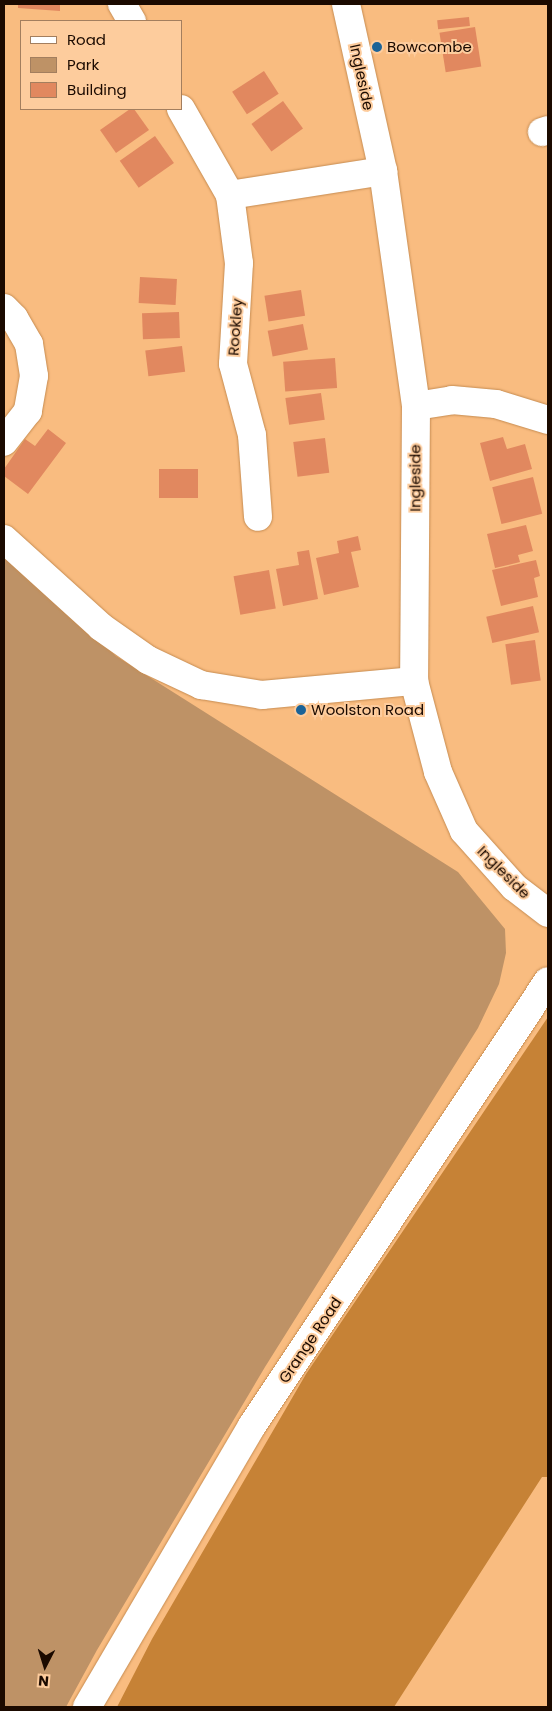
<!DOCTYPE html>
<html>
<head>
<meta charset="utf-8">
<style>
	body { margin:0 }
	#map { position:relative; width:552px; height:1711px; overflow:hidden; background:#f9bc80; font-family:Poppins,sans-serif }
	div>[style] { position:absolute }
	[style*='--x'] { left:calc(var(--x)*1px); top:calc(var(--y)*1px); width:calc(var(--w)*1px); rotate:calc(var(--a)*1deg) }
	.green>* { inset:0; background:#be9266 }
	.forest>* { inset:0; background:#c68236 }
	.building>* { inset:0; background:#e1885f; transform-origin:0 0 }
	.roads { filter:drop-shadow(0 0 1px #c68c51) drop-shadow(0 0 1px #c68c51) }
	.minor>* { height:28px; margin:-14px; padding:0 14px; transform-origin:14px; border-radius:14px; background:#fff }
	.dots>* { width:14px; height:14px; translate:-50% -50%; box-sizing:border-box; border:2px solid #fdcc9d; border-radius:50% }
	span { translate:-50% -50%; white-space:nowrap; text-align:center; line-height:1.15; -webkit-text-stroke:4px #fdcc9d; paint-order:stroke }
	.poi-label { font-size:15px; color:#1b0a00 }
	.left { translate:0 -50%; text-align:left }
	.street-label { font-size:15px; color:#1b0a00 }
	.frame { position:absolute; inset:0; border:5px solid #1b0a00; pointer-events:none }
	.legend { position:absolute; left:20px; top:20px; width:162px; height:90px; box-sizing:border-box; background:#fdcc9d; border:1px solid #a37e5e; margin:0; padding:6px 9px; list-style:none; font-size:15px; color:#1b0a00 }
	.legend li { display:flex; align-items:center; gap:10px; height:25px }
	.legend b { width:25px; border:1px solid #a37e5e }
	.north { position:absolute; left:20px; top:1641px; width:50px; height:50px; -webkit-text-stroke:4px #fdcc9d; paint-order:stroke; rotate:185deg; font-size:14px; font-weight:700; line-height:20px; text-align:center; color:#1b0a00 }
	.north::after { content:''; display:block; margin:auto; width:18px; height:22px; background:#1b0a00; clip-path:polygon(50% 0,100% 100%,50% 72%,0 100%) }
</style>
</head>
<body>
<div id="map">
	<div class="green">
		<i style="clip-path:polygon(4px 552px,116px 656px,458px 872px,505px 929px,506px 953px,499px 984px,478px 1028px,265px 1367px,97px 1650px,66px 1707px,4px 1707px)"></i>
	</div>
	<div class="forest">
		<i style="clip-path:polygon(548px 1017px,548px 1477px,542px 1477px,394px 1707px,117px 1707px,152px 1639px,306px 1374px)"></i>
	</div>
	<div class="building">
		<i style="clip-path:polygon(18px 4px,60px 4px,60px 11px,18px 8px)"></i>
		<i style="left:469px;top:17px;width:9px;height:32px;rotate:84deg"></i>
		<i style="left:475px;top:27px;width:40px;height:36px;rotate:81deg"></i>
		<i style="left:264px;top:71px;width:27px;height:38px;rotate:57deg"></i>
		<i style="left:283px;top:101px;width:34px;height:39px;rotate:54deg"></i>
		<i style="clip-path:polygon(130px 109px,134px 109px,149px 130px,116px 153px,100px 130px)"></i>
		<i style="left:155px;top:136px;width:33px;height:43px;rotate:55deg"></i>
		<i style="left:140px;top:277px;width:37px;height:26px;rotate:3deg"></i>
		<i style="left:301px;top:290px;width:26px;height:37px;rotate:81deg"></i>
		<i style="left:179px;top:312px;width:26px;height:37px;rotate:88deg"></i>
		<i style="left:303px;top:324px;width:26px;height:36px;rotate:79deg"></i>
		<i style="left:182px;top:346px;width:26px;height:37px;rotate:83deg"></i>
		<i style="left:335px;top:358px;width:30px;height:52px;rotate:86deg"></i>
		<i style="left:321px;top:393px;width:27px;height:36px;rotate:82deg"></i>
		<i style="clip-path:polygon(48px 429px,66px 443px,28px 494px,4px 476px,4px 469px,25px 439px,35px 446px)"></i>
		<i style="clip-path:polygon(503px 437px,507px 449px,525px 444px,532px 469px,490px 481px,480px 443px)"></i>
		<i style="left:325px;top:438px;width:35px;height:32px;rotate:83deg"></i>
		<i style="left:198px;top:469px;width:29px;height:39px;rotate:90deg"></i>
		<i style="left:533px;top:477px;width:38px;height:42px;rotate:76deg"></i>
		<i style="clip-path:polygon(526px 525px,533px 551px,518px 555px,520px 562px,495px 568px,487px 534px)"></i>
		<i style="clip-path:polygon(358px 536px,361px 550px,351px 552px,359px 587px,324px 595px,316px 558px,339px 553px,337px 541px)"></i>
		<i style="clip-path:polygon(309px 550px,318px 599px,283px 606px,276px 569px,299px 565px,297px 552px)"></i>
		<i style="clip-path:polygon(536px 560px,540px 576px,534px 578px,538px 597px,501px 606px,492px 570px)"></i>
		<i style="left:269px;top:570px;width:39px;height:36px;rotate:80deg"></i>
		<i style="left:533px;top:606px;width:27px;height:48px;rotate:77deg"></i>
		<i style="left:535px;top:640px;width:41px;height:30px;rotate:82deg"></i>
	</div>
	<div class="roads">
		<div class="minor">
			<i style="--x:122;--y:4;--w:20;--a:60"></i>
			<i style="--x:346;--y:4;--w:171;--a:77.5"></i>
			<i style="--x:383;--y:171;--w:237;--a:82"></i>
			<i style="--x:416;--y:406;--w:275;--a:90.4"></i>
			<i style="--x:414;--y:681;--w:94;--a:75.2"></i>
			<i style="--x:438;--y:772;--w:64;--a:66.2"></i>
			<i style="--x:464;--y:831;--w:75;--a:48.2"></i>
			<i style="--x:514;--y:887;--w:43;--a:37.4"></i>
			<i style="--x:181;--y:109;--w:99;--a:60.3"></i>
			<i style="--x:230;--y:195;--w:69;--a:82.5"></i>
			<i style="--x:239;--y:263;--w:101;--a:93.4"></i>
			<i style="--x:233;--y:364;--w:73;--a:75"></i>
			<i style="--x:252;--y:435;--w:82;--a:85.8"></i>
			<i style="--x:542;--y:132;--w:6;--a:-18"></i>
			<i style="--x:230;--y:195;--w:155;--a:-8.9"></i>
			<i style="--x:4;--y:308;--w:14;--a:45"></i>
			<i style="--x:14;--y:318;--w:30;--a:60"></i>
			<i style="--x:29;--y:344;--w:32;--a:81"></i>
			<i style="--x:34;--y:376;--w:36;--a:100"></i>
			<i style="--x:28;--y:411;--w:39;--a:128"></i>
			<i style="--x:416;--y:406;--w:36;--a:-9"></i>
			<i style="--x:452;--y:400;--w:44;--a:5.2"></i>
			<i style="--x:496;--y:404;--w:54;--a:17.1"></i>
			<i style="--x:4;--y:539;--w:131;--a:42.2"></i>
			<i style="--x:101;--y:627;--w:57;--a:35.1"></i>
			<i style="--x:148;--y:660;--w:59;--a:25.3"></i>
			<i style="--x:201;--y:685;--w:62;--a:9.3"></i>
			<i style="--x:262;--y:695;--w:153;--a:-5.3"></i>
			<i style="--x:87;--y:1707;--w:326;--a:-59.6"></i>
			<i style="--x:252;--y:1426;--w:534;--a:-56.37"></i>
		</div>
	</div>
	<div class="dots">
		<i style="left:377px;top:47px;background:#1b6397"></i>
		<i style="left:301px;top:710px;background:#1b6397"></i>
	</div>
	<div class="poi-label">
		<span class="left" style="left:387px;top:47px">Bowcombe</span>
		<span class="left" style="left:311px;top:710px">Woolston Road</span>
	</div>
	<div class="street-label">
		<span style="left:362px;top:77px;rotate:78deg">Ingleside</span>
		<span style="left:235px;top:327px;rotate:-86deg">Rookley</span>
		<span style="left:415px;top:478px;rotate:-90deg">Ingleside</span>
		<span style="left:504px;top:872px;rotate:45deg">Ingleside</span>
		<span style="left:310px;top:1340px;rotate:-56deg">Grange Road</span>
	</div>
	<div class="frame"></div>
	<ul class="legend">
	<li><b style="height:6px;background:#fff"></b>Road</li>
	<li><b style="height:14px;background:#be9266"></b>Park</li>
	<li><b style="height:14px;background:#e1885f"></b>Building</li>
	</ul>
	<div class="north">N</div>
</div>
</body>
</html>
